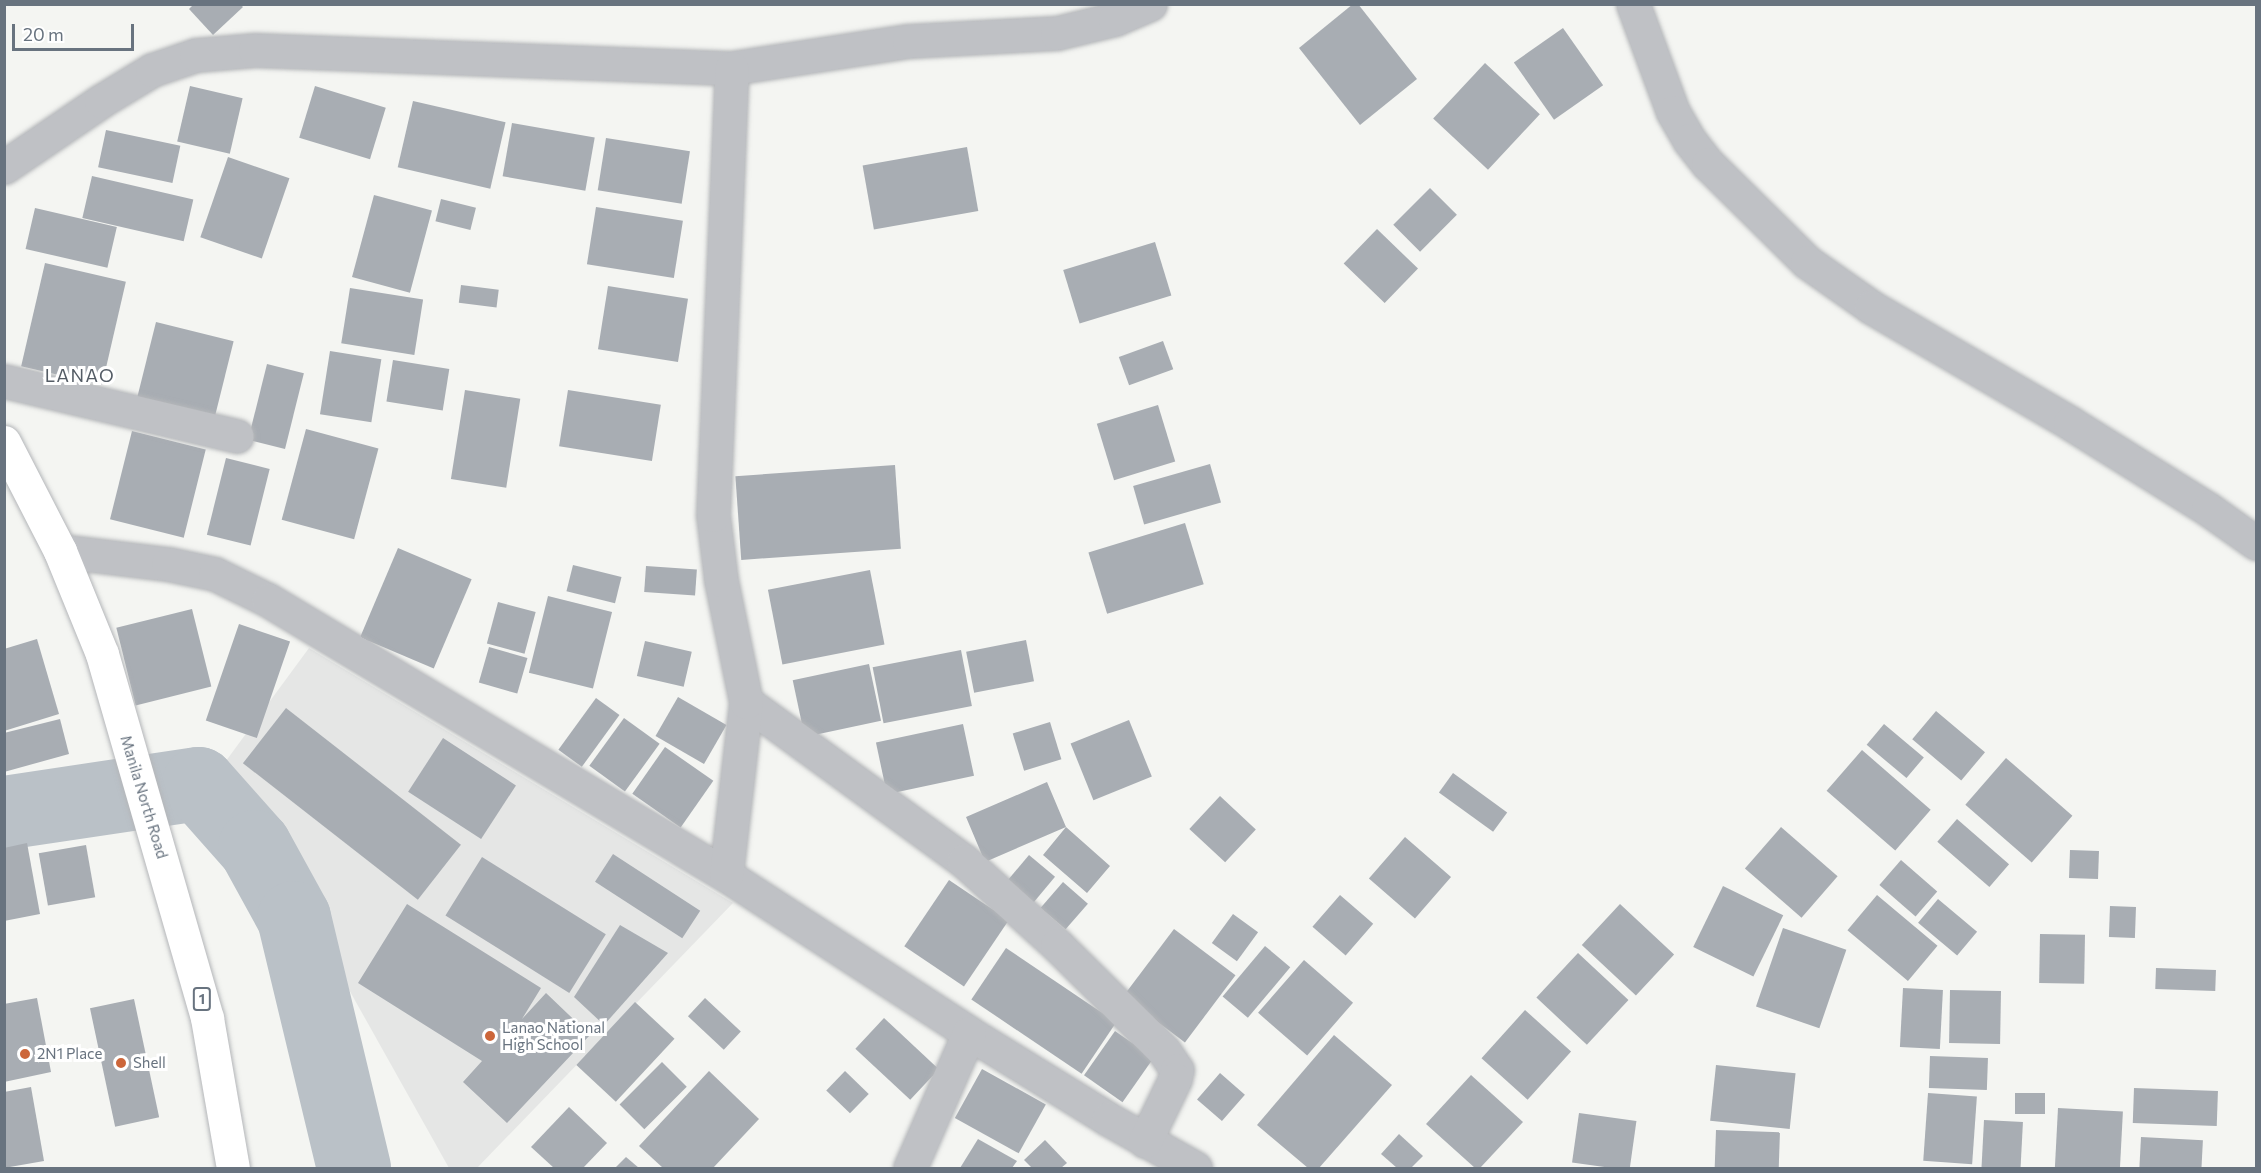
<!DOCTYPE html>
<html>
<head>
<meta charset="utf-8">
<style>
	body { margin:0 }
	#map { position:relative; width:2261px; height:1173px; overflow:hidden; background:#f4f5f2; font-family:Commissioner,sans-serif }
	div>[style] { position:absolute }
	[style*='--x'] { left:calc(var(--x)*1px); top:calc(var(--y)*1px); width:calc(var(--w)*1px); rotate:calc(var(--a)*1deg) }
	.built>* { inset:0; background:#e5e6e5 }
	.river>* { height:74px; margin:-37px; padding:0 37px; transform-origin:37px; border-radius:37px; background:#bac1c7 }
	.building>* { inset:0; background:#a8adb3; transform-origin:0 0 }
	.roads { filter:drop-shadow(0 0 2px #b4b6b9) drop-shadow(0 0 2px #b4b6b9) }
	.minor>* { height:33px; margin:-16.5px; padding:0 16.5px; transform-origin:16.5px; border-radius:16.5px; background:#bfc1c5 }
	.highway>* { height:33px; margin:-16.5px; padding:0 16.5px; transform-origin:16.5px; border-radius:16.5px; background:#fff }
	.dots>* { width:16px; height:16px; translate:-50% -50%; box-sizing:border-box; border:3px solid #fff; border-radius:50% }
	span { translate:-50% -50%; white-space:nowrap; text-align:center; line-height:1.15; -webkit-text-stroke:6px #fff; paint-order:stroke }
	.shield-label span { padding:2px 4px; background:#fff; border:2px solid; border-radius:4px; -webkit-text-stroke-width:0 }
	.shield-label { font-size:14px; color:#68737f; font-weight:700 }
	.street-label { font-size:15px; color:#68737f }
	.poi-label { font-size:15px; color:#68737f }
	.left { translate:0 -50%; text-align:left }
	.quarter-label { font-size:18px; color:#545c65; letter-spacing:1.5px }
	.frame { position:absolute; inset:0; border:6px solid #68737f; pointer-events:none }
	.scale { position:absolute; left:12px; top:24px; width:122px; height:27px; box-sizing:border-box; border:3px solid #68737f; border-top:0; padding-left:8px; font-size:18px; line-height:21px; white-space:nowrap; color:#68737f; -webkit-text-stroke:4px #fff; paint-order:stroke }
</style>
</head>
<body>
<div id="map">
	<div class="built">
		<i style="clip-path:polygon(309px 648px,733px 903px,477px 1168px,449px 1168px,223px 765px)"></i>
	</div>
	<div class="river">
		<i style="--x:4;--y:813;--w:197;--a:-8.5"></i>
		<i style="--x:199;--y:784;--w:84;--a:48.4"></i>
		<i style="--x:255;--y:847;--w:81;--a:61.2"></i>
		<i style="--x:294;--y:918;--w:257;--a:76.5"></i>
	</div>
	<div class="building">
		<i style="clip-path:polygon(194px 4px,240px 4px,243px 7px,213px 35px,189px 9px)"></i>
		<i style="clip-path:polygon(1353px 4px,1358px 4px,1417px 79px,1360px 125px,1299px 48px)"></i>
		<i style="left:1563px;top:28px;width:70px;height:60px;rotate:55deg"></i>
		<i style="left:1485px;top:63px;width:75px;height:76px;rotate:43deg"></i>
		<i style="left:190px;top:86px;width:54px;height:57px;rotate:13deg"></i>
		<i style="left:315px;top:86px;width:74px;height:54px;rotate:17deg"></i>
		<i style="left:413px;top:101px;width:95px;height:68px;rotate:13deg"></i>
		<i style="left:512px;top:123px;width:84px;height:54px;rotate:10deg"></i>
		<i style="left:106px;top:130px;width:76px;height:38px;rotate:12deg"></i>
		<i style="left:606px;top:138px;width:85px;height:53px;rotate:9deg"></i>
		<i style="left:967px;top:147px;width:65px;height:106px;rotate:80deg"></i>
		<i style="left:228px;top:157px;width:65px;height:85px;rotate:19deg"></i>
		<i style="left:92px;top:176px;width:104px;height:43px;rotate:13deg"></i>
		<i style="left:1430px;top:188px;width:38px;height:52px;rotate:45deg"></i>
		<i style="left:374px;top:195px;width:60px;height:85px;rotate:15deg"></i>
		<i style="left:441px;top:199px;width:36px;height:23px;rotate:14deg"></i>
		<i style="left:596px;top:207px;width:88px;height:58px;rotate:9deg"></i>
		<i style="left:35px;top:208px;width:84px;height:42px;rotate:13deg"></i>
		<i style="left:1377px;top:229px;width:57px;height:48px;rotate:44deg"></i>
		<i style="left:1155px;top:242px;width:56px;height:96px;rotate:73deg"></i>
		<i style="left:45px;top:263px;width:83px;height:106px;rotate:13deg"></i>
		<i style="left:461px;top:285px;width:38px;height:18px;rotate:7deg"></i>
		<i style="left:608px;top:286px;width:81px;height:64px;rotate:9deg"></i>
		<i style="left:350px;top:288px;width:74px;height:56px;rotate:9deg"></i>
		<i style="left:156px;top:322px;width:80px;height:79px;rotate:14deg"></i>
		<i style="left:1163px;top:341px;width:30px;height:47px;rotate:70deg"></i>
		<i style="left:330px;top:351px;width:52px;height:64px;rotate:9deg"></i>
		<i style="left:393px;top:360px;width:57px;height:42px;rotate:9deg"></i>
		<i style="left:267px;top:364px;width:38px;height:78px;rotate:14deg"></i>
		<i style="left:465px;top:390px;width:56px;height:90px;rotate:9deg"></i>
		<i style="left:568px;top:390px;width:94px;height:57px;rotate:9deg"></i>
		<i style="left:1158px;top:405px;width:59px;height:64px;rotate:73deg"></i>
		<i style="left:306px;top:429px;width:75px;height:94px;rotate:15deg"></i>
		<i style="left:132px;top:431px;width:76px;height:91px;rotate:14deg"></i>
		<i style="left:226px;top:458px;width:45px;height:79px;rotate:14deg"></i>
		<i style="left:1210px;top:464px;width:40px;height:80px;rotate:74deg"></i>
		<i style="left:895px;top:465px;width:84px;height:160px;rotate:86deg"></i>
		<i style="left:1185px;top:523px;width:64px;height:101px;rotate:73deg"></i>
		<i style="left:398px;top:548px;width:80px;height:97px;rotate:23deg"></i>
		<i style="left:573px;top:565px;width:50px;height:27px;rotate:14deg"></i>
		<i style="left:646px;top:566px;width:51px;height:26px;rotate:4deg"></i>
		<i style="left:870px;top:570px;width:76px;height:104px;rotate:79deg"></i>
		<i style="left:548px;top:596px;width:66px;height:79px;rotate:14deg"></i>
		<i style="left:498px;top:602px;width:39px;height:43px;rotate:15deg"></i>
		<i style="left:192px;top:609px;width:80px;height:78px;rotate:76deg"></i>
		<i style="left:239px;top:624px;width:54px;height:102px;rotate:19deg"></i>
		<i style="clip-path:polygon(37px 639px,59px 714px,4px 731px,4px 649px)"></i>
		<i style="left:1026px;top:640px;width:42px;height:61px;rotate:79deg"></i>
		<i style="left:645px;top:641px;width:48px;height:36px;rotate:13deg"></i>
		<i style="left:489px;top:647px;width:40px;height:37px;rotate:16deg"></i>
		<i style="left:961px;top:650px;width:57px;height:90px;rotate:79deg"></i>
		<i style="left:869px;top:664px;width:58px;height:78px;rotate:78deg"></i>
		<i style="left:678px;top:697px;width:56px;height:45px;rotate:30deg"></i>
		<i style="left:596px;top:698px;width:29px;height:64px;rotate:36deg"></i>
		<i style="left:286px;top:708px;width:222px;height:70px;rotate:38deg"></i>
		<i style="left:1936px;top:711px;width:64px;height:37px;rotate:40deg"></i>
		<i style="left:624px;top:718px;width:44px;height:59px;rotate:36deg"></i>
		<i style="clip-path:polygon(60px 719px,69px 754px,4px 772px,4px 733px)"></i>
		<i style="left:1129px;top:720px;width:61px;height:63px;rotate:68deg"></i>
		<i style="left:1050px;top:722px;width:39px;height:39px;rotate:73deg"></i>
		<i style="left:963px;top:724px;width:53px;height:89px;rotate:78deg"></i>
		<i style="left:1884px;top:724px;width:52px;height:27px;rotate:40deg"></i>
		<i style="left:443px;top:738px;width:87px;height:64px;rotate:33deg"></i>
		<i style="left:665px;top:747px;width:59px;height:57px;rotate:35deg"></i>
		<i style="left:1862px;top:750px;width:91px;height:54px;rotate:41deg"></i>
		<i style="left:2006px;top:758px;width:88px;height:62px;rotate:41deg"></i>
		<i style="left:1453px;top:773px;width:67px;height:24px;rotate:36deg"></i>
		<i style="clip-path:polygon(1047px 782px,1066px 827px,1110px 866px,1087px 893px,1043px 855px,1066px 827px,985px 862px,966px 817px)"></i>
		<i style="left:1220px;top:796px;width:49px;height:45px;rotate:43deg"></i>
		<i style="left:1957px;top:819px;width:69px;height:30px;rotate:41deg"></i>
		<i style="left:1781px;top:827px;width:75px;height:55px;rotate:41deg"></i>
		<i style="left:1405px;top:837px;width:61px;height:55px;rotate:41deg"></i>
		<i style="clip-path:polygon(27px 843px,40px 914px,4px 921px,4px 848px)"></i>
		<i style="left:86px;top:845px;width:53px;height:48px;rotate:80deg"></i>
		<i style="left:2070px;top:850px;width:29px;height:28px;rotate:2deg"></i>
		<i style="left:613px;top:854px;width:104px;height:33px;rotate:33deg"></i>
		<i style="left:1029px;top:855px;width:34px;height:37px;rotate:40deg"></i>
		<i style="left:482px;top:857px;width:146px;height:69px;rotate:32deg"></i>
		<i style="left:1901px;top:860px;width:48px;height:33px;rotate:41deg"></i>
		<i style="left:949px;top:880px;width:72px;height:80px;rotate:34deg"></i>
		<i style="left:1063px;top:882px;width:33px;height:34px;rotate:41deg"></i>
		<i style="left:1723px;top:886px;width:67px;height:68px;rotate:26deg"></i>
		<i style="left:1340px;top:895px;width:44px;height:42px;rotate:41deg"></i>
		<i style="left:1877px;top:895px;width:79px;height:46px;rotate:40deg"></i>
		<i style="left:1938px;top:899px;width:51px;height:31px;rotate:40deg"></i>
		<i style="clip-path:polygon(407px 904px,541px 988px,522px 1019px,546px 993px,590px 1035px,507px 1123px,463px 1082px,482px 1061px,358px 983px)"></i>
		<i style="left:1620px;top:904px;width:74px;height:56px;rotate:43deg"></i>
		<i style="left:2110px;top:906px;width:26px;height:31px;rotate:2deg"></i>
		<i style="left:1233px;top:914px;width:31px;height:36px;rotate:36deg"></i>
		<i style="clip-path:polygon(620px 925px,668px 953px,604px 1025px,574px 997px)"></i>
		<i style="left:1783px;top:928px;width:67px;height:83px;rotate:19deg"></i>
		<i style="left:1174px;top:929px;width:77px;height:84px;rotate:37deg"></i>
		<i style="left:2040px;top:934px;width:45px;height:49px;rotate:1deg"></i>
		<i style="left:1265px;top:946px;width:33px;height:66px;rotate:40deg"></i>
		<i style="left:1006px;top:948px;width:133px;height:62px;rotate:34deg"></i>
		<i style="left:1578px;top:953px;width:69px;height:61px;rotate:43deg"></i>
		<i style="left:1304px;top:960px;width:65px;height:70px;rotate:41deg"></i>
		<i style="left:2156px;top:968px;width:60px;height:21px;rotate:2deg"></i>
		<i style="left:1903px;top:988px;width:40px;height:59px;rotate:3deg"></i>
		<i style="left:1950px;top:990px;width:51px;height:53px;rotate:1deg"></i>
		<i style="clip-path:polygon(37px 998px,51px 1072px,4px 1082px,4px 1004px)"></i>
		<i style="left:705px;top:998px;width:49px;height:25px;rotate:43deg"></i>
		<i style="left:134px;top:999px;width:121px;height:45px;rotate:78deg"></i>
		<i style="left:635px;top:1002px;width:54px;height:86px;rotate:43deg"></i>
		<i style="left:1525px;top:1010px;width:62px;height:65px;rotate:42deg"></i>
		<i style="left:884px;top:1018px;width:75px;height:42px;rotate:43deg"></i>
		<i style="left:1115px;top:1031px;width:47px;height:54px;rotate:35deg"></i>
		<i style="clip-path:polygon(1334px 1035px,1392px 1085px,1319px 1168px,1308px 1168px,1257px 1125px)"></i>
		<i style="left:1930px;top:1056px;width:58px;height:32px;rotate:2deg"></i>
		<i style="left:662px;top:1062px;width:35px;height:60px;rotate:45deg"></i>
		<i style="left:1716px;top:1065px;width:80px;height:56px;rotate:6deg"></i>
		<i style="left:982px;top:1069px;width:73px;height:56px;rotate:29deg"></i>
		<i style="clip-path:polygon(709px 1071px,759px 1119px,713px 1168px,663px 1168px,639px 1146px)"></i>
		<i style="left:845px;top:1071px;width:33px;height:27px;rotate:44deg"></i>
		<i style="left:1220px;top:1073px;width:33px;height:35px;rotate:41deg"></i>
		<i style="clip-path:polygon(1471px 1075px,1523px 1122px,1480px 1168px,1475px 1168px,1426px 1124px)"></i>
		<i style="clip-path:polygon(31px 1087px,44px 1161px,4px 1168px,4px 1092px)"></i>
		<i style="left:2134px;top:1088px;width:84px;height:35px;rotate:2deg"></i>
		<i style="left:1928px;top:1093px;width:49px;height:68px;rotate:4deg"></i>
		<i style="left:2015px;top:1093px;width:30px;height:21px"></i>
		<i style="clip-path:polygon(569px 1107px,607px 1143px,583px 1168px,554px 1168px,531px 1147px)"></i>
		<i style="left:2058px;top:1108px;width:65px;height:60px;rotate:3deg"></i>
		<i style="left:1579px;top:1113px;width:58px;height:50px;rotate:8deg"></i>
		<i style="left:1984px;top:1120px;width:39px;height:48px;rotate:3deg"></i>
		<i style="left:1716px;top:1130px;width:64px;height:38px;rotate:2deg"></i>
		<i style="clip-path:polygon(1399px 1134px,1423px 1156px,1411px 1168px,1397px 1168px,1381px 1154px)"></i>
		<i style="left:2141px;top:1137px;width:62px;height:31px;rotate:3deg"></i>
		<i style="clip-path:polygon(978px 1139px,1017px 1161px,1012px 1168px,960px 1168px)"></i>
		<i style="clip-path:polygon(1045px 1140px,1067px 1163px,1061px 1168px,1032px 1168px,1024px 1160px)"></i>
		<i style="clip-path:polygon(626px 1157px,639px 1168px,615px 1168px)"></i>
	</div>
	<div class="roads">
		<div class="minor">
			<i style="--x:1633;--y:4;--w:115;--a:69.7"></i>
			<i style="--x:1673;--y:112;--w:32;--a:60"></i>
			<i style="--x:1689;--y:140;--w:31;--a:52"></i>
			<i style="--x:1708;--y:164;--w:139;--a:44.7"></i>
			<i style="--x:1807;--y:262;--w:78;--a:35.1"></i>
			<i style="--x:1871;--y:307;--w:230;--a:30.2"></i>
			<i style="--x:2070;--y:423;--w:163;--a:31.9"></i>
			<i style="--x:2208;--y:509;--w:59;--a:35.3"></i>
			<i style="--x:4;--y:167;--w:117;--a:-34.2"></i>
			<i style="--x:101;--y:101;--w:60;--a:-31.3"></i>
			<i style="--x:152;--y:70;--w:46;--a:-18.8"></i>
			<i style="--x:196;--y:55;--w:59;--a:-4.8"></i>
			<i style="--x:255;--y:50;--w:477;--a:2.2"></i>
			<i style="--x:732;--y:68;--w:179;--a:-8.7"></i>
			<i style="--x:909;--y:41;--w:148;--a:-3.1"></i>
			<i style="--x:1057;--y:33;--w:60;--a:-13.6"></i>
			<i style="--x:1115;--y:19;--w:38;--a:-23"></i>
			<i style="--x:4;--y:381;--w:239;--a:13.3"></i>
			<i style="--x:60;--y:551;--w:109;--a:6.9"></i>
			<i style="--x:168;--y:564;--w:48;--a:12"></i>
			<i style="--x:215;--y:574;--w:59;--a:26.1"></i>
			<i style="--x:268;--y:600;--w:534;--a:30.98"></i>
			<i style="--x:726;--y:875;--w:290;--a:33"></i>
			<i style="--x:969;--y:1033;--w:163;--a:31.7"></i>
			<i style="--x:1108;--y:1119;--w:100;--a:29.4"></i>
			<i style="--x:746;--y:702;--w:270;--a:36.1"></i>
			<i style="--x:964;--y:861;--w:125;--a:42.1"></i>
			<i style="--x:1057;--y:945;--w:151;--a:44.7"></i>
			<i style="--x:1164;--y:1051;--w:23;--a:56"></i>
			<i style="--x:1177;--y:1070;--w:9;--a:103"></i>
			<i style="--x:1175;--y:1079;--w:69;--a:115.8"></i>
			<i style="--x:726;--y:875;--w:174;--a:-83.4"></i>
			<i style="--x:746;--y:702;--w:125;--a:-101.6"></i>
			<i style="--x:721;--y:580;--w:65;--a:-97"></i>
			<i style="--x:713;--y:515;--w:447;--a:-87.6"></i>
			<i style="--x:910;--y:1168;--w:147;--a:-66.4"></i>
		</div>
		<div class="highway">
			<i style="--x:4;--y:442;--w:123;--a:62.8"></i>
			<i style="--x:60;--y:551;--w:111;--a:67.8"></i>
			<i style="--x:102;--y:654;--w:379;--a:73.9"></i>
			<i style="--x:207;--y:1018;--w:152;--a:80.2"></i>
		</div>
	</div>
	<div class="dots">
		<i style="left:490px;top:1036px;background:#cc663a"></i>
		<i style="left:25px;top:1054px;background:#cc663a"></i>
		<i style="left:121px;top:1063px;background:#cc663a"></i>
	</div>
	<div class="shield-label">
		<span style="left:202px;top:999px">1</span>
	</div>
	<div class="street-label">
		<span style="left:144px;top:797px;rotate:73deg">Manila North Road</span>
	</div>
	<div class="poi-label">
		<span class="left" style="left:502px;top:1036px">Lanao National<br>High School</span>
		<span class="left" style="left:37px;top:1054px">2N1 Place</span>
		<span class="left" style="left:133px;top:1063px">Shell</span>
	</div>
	<div class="quarter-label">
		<span style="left:80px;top:375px">LANAO</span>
	</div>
	<div class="frame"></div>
	<div class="scale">20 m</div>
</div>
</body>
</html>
